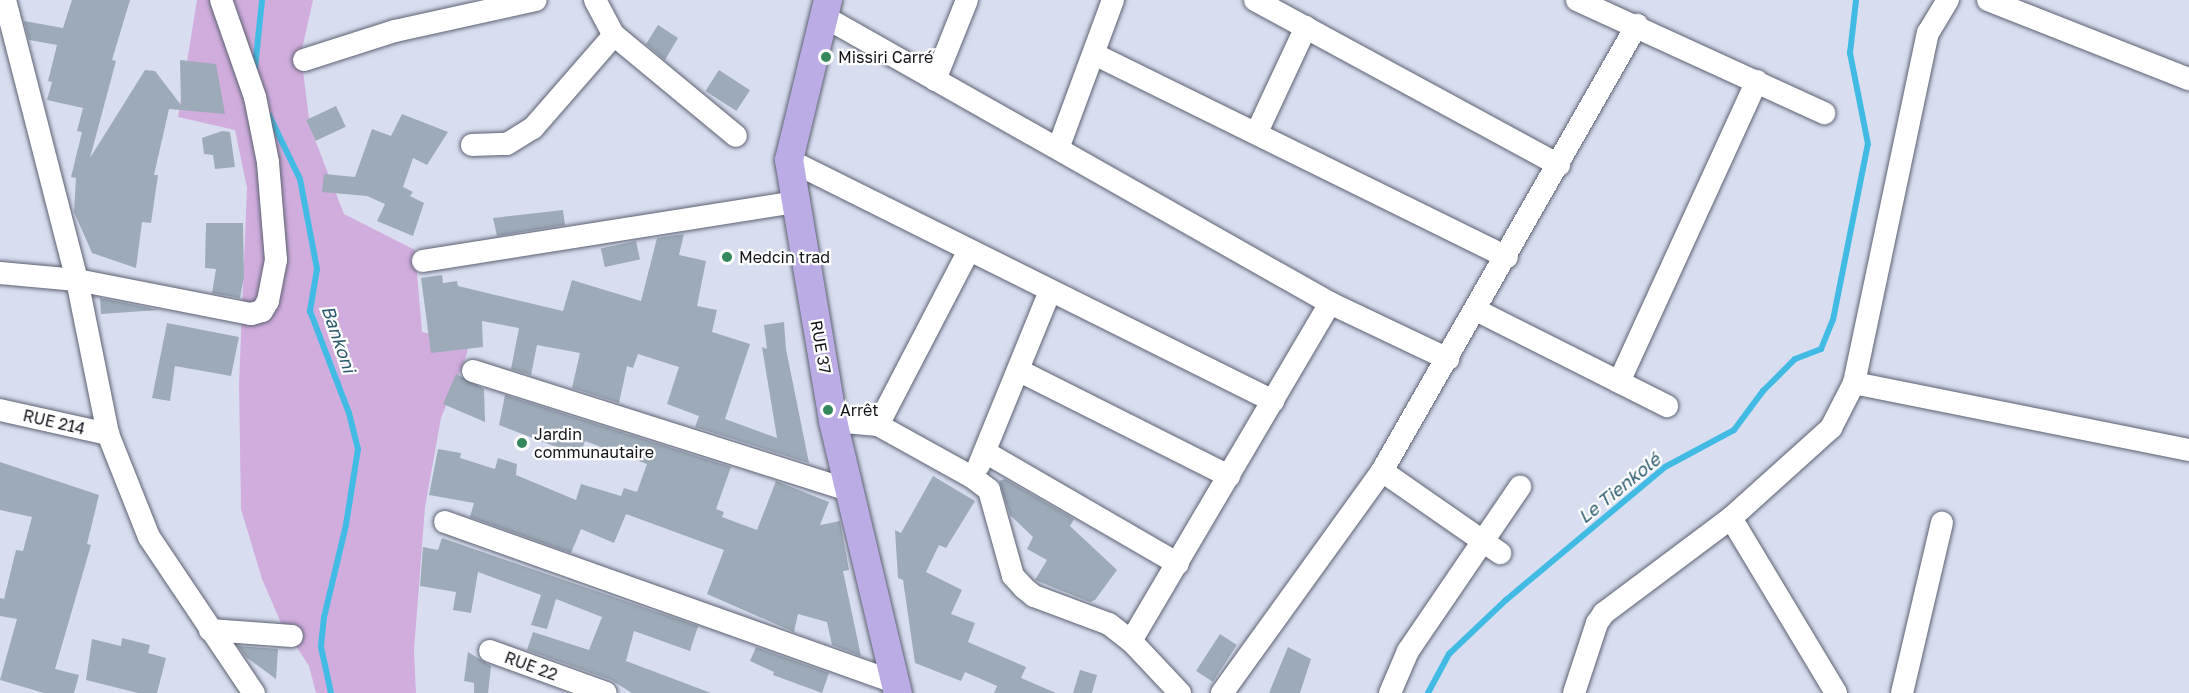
<!DOCTYPE html>
<html>
<head>
<meta charset="utf-8">
<style>
	body { margin:0 }
	#map { position:relative; width:2189px; height:693px; overflow:hidden; background:#d8def0; font-family:"Golos Text",sans-serif }
	div>[style] { position:absolute }
	[style*='--x'] { left:calc(var(--x)*1px); top:calc(var(--y)*1px); width:calc(var(--w)*1px); rotate:calc(var(--a)*1deg) }
	.green>* { inset:0; background:#d1adde }
	.stream>* { height:6px; margin:-3px; padding:0 3px; transform-origin:3px; border-radius:3px; background:#42bbe4 }
	.building>* { inset:0; background:#9daab8; transform-origin:0 0 }
	.roads { filter:drop-shadow(0 0 2px #5d6271) drop-shadow(0 0 2px #5d6271) }
	.minor>* { height:22px; margin:-11px; padding:0 11px; transform-origin:11px; border-radius:11px; background:#fff }
	.major>* { height:28px; margin:-14px; padding:0 14px; transform-origin:14px; border-radius:14px; background:#bbace6 }
	.dots>* { width:16px; height:16px; translate:-50% -50%; box-sizing:border-box; border:3px solid #fff; border-radius:50% }
	span { translate:-50% -50%; white-space:nowrap; text-align:center; line-height:1.15; -webkit-text-stroke:4.5px #fff; paint-order:stroke }
	.poi-label { font-size:16px; color:#12141a }
	.left { translate:0 -50%; text-align:left }
	.street-label { font-size:16px; color:#12141a }
	.water-label { font-size:18px; color:#2a5a6c; font-style:italic }
</style>
</head>
<body>
<div id="map">
	<div class="green">
		<i style="clip-path:polygon(197px 0,313px 0,301px 54px,310px 127px,344px 214px,415px 250px,422px 332px,468px 342px,467px 354px,441px 418px,425px 507px,414px 650px,416px 693px,316px 693px,309px 666px,281px 623px,262px 579px,241px 509px,239px 384px,247px 188px,235px 130px,178px 117px)"></i>
	</div>
	<div class="stream">
		<i style="--x:255;--y:68;--w:68;--a:-84.1"></i>
		<i style="--x:269;--y:115;--w:71;--a:64.2"></i>
		<i style="--x:300;--y:179;--w:92;--a:79.3"></i>
		<i style="--x:317;--y:269;--w:43;--a:99.5"></i>
		<i style="--x:310;--y:311;--w:109;--a:69.1"></i>
		<i style="--x:349;--y:413;--w:37;--a:76"></i>
		<i style="--x:358;--y:449;--w:77;--a:99"></i>
		<i style="--x:346;--y:525;--w:95;--a:103.4"></i>
		<i style="--x:324;--y:617;--w:30;--a:96"></i>
		<i style="--x:321;--y:647;--w:47;--a:77.7"></i>
		<i style="--x:1428;--y:693;--w:44;--a:-61.7"></i>
		<i style="--x:1449;--y:654;--w:79;--a:-43.5"></i>
		<i style="--x:1506;--y:600;--w:207;--a:-39.9"></i>
		<i style="--x:1665;--y:467;--w:78;--a:-28.2"></i>
		<i style="--x:1734;--y:430;--w:49;--a:-53.4"></i>
		<i style="--x:1763;--y:391;--w:45;--a:-45"></i>
		<i style="--x:1795;--y:359;--w:28;--a:-21"></i>
		<i style="--x:1821;--y:349;--w:31;--a:-68"></i>
		<i style="--x:1833;--y:320;--w:179;--a:-78.8"></i>
		<i style="--x:1868;--y:144;--w:93;--a:-101.2"></i>
		<i style="--x:1850;--y:53;--w:53;--a:-83.5"></i>
	</div>
	<div class="building">
		<i style="clip-path:polygon(72px 0,130px 0,112px 60px,116px 61px,90px 158px,145px 70px,155px 71px,181px 105px,180px 60px,216px 64px,225px 114px,169px 109px,154px 175px,158px 175px,151px 223px,142px 222px,136px 268px,92px 253px,74px 212px,76px 178px,71px 177px,82px 132px,77px 131px,83px 108px,47px 100px,52px 82px,48px 81px,57px 45px,29px 40px,24px 21px,63px 28px)"></i>
		<i style="clip-path:polygon(658px 25px,678px 38px,665px 60px,646px 44px)"></i>
		<i style="left:719px;top:70px;width:37px;height:25px;rotate:33deg"></i>
		<i style="left:336px;top:106px;width:23px;height:33px;rotate:65deg"></i>
		<i style="clip-path:polygon(402px 114px,448px 132px,427px 165px,413px 158px,403px 187px,413px 192px,410px 196px,424px 203px,413px 236px,377px 221px,385px 204px,367px 196px,322px 192px,324px 174px,355px 177px,372px 129px,391px 136px)"></i>
		<i style="clip-path:polygon(222px 131px,230px 132px,235px 167px,215px 169px,213px 155px,204px 154px,202px 138px)"></i>
		<i style="clip-path:polygon(563px 210px,565px 225px,497px 236px,493px 218px)"></i>
		<i style="clip-path:polygon(206px 223px,243px 223px,244px 277px,240px 298px,212px 293px,216px 269px,205px 268px)"></i>
		<i style="clip-path:polygon(684px 234px,679px 255px,706px 261px,697px 306px,717px 310px,712px 332px,750px 344px,725px 419px,777px 438px,762px 347px,767px 349px,764px 325px,784px 322px,786px 349px,809px 463px,695px 427px,699px 416px,667px 404px,679px 367px,638px 354px,633px 368px,627px 366px,619px 403px,572px 388px,580px 353px,537px 345px,531px 375px,511px 369px,519px 328px,482px 321px,483px 347px,431px 353px,421px 278px,442px 275px,443px 283px,457px 281px,458px 286px,563px 311px,572px 280px,641px 301px,657px 238px)"></i>
		<i style="left:636px;top:241px;width:19px;height:36px;rotate:78deg"></i>
		<i style="clip-path:polygon(100px 298px,159px 310px,101px 314px)"></i>
		<i style="clip-path:polygon(167px 323px,239px 337px,231px 376px,175px 366px,170px 401px,152px 398px)"></i>
		<i style="clip-path:polygon(456px 374px,484px 389px,485px 422px,443px 404px)"></i>
		<i style="clip-path:polygon(505px 395px,731px 467px,716px 509px,724px 512px,722px 517px,757px 530px,776px 481px,829px 502px,820px 525px,840px 521px,849px 570px,843px 571px,861px 656px,832px 645px,827px 622px,798px 614px,794px 632px,707px 594px,724px 550px,626px 514px,614px 543px,581px 529px,571px 553px,470px 517px,474px 503px,429px 495px,438px 449px,461px 453px,460px 458px,495px 469px,498px 458px,517px 464px,516px 475px,576px 500px,581px 484px,621px 496px,624px 488px,637px 492px,647px 464px,585px 441px,580px 456px,499px 425px)"></i>
		<i style="clip-path:polygon(0 462px,99px 495px,87px 544px,91px 545px,55px 669px,79px 675px,74px 693px,44px 693px,0 680px,17px 619px,0 616px,0 598px,4px 599px,16px 550px,23px 551px,32px 517px,0 510px)"></i>
		<i style="clip-path:polygon(933px 476px,975px 501px,946px 548px,939px 545px,926px 572px,962px 590px,951px 614px,975px 623px,968px 642px,1026px 667px,1021px 678px,1056px 693px,994px 693px,997px 686px,965px 672px,961px 681px,915px 663px,903px 580px,898px 578px,895px 530px,901px 533px)"></i>
		<i style="clip-path:polygon(1005px 479px,1074px 519px,1070px 526px,1117px 570px,1095px 600px,1090px 602px,1035px 580px,1047px 560px,1027px 549px,1033px 537px,1010px 515px,999px 481px)"></i>
		<i style="clip-path:polygon(442px 538px,698px 626px,690px 651px,634px 631px,626px 661px,711px 693px,632px 693px,611px 680px,527px 650px,533px 632px,589px 650px,602px 617px,556px 599px,547px 629px,531px 625px,541px 595px,478px 572px,471px 613px,453px 610px,456px 592px,420px 586px,423px 547px,438px 550px)"></i>
		<i style="left:1220px;top:634px;width:20px;height:44px;rotate:33deg"></i>
		<i style="clip-path:polygon(122px 638px,150px 645px,148px 653px,166px 658px,157px 693px,138px 693px,86px 680px,92px 639px,121px 646px)"></i>
		<i style="clip-path:polygon(238px 646px,278px 649px,276px 679px,246px 657px)"></i>
		<i style="clip-path:polygon(756px 647px,829px 673px,822px 693px,773px 675px,774px 672px,750px 661px)"></i>
		<i style="clip-path:polygon(1288px 647px,1311px 659px,1300px 693px,1269px 693px)"></i>
		<i style="clip-path:polygon(468px 652px,491px 666px,488px 693px,474px 693px,474px 683px,464px 681px)"></i>
		<i style="clip-path:polygon(1080px 670px,1097px 675px,1092px 693px,1073px 693px)"></i>
	</div>
	<div class="roads">
		<div class="minor">
			<i style="--x:5;--y:0;--w:289;--a:75.6"></i>
			<i style="--x:77;--y:280;--w:157;--a:78.6"></i>
			<i style="--x:108;--y:434;--w:111;--a:68.3"></i>
			<i style="--x:149;--y:537;--w:188;--a:56.1"></i>
			<i style="--x:595;--y:0;--w:40;--a:62"></i>
			<i style="--x:614;--y:35;--w:158;--a:39.6"></i>
			<i style="--x:1255;--y:0;--w:346;--a:28.5"></i>
			<i style="--x:1577;--y:0;--w:272;--a:24.6"></i>
			<i style="--x:1988;--y:0;--w:216;--a:21.5"></i>
			<i style="--x:823;--y:16;--w:583;--a:29.51"></i>
			<i style="--x:1330;--y:303;--w:131;--a:25.4"></i>
			<i style="--x:1094;--y:54;--w:460;--a:26.2"></i>
			<i style="--x:304;--y:60;--w:96;--a:-17.7"></i>
			<i style="--x:395;--y:31;--w:144;--a:-12.4"></i>
			<i style="--x:935;--y:80;--w:86;--a:-68.2"></i>
			<i style="--x:1257;--y:132;--w:116;--a:-65"></i>
			<i style="--x:472;--y:145;--w:35;--a:-2"></i>
			<i style="--x:507;--y:144;--w:31;--a:-32"></i>
			<i style="--x:533;--y:128;--w:123;--a:-48.9"></i>
			<i style="--x:1059;--y:146;--w:156;--a:-69.7"></i>
			<i style="--x:789;--y:160;--w:541;--a:26.47"></i>
			<i style="--x:423;--y:261;--w:379;--a:-9"></i>
			<i style="--x:0;--y:273;--w:77;--a:5.2"></i>
			<i style="--x:77;--y:280;--w:177;--a:11.1"></i>
			<i style="--x:251;--y:314;--w:11;--a:-15"></i>
			<i style="--x:262;--y:311;--w:12;--a:-59"></i>
			<i style="--x:268;--y:301;--w:42;--a:-79"></i>
			<i style="--x:276;--y:260;--w:98;--a:-94.7"></i>
			<i style="--x:268;--y:162;--w:66;--a:-101.3"></i>
			<i style="--x:255;--y:97;--w:103;--a:-109.3"></i>
			<i style="--x:1476;--y:310;--w:214;--a:26.7"></i>
			<i style="--x:473;--y:371;--w:394;--a:17.6"></i>
			<i style="--x:1020;--y:371;--w:234;--a:26.7"></i>
			<i style="--x:1619;--y:382;--w:331;--a:-65.4"></i>
			<i style="--x:1854;--y:383;--w:342;--a:11.3"></i>
			<i style="--x:0;--y:410;--w:111;--a:12.5"></i>
			<i style="--x:833;--y:421;--w:45;--a:5.1"></i>
			<i style="--x:878;--y:425;--w:197;--a:-62.5"></i>
			<i style="--x:878;--y:425;--w:107;--a:29"></i>
			<i style="--x:972;--y:477;--w:21;--a:37"></i>
			<i style="--x:989;--y:490;--w:89;--a:74.4"></i>
			<i style="--x:1013;--y:576;--w:16;--a:47"></i>
			<i style="--x:1024;--y:588;--w:13;--a:39"></i>
			<i style="--x:1034;--y:596;--w:80;--a:20.5"></i>
			<i style="--x:1109;--y:624;--w:28;--a:38"></i>
			<i style="--x:985;--y:452;--w:223;--a:30.1"></i>
			<i style="--x:979;--y:465;--w:188;--a:-67.8"></i>
			<i style="--x:1382;--y:471;--w:144;--a:34.8"></i>
			<i style="--x:1731;--y:518;--w:204;--a:59"></i>
			<i style="--x:445;--y:522;--w:478;--a:19.6"></i>
			<i style="--x:210;--y:630;--w:82;--a:4.2"></i>
			<i style="--x:490;--y:651;--w:123;--a:19.9"></i>
			<i style="--x:1180;--y:693;--w:71;--a:-133.3"></i>
			<i style="--x:1131;--y:641;--w:392;--a:-59.5"></i>
			<i style="--x:1222;--y:693;--w:274;--a:-54.2"></i>
			<i style="--x:1382;--y:471;--w:514;--a:-60.24"></i>
			<i style="--x:1390;--y:693;--w:46;--a:-66.8"></i>
			<i style="--x:1408;--y:651;--w:199;--a:-55.7"></i>
			<i style="--x:1574;--y:693;--w:74;--a:-71.8"></i>
			<i style="--x:1597;--y:623;--w:12;--a:-55"></i>
			<i style="--x:1604;--y:613;--w:159;--a:-36.8"></i>
			<i style="--x:1731;--y:518;--w:135;--a:-42"></i>
			<i style="--x:1831;--y:428;--w:51;--a:-62.9"></i>
			<i style="--x:1854;--y:383;--w:358;--a:-78.1"></i>
			<i style="--x:1928;--y:33;--w:39;--a:-59"></i>
			<i style="--x:1902;--y:693;--w:175;--a:-76.8"></i>
		</div>
		<div class="major">
			<i style="--x:828;--y:0;--w:165;--a:103.7"></i>
			<i style="--x:789;--y:160;--w:265;--a:80.4"></i>
			<i style="--x:833;--y:421;--w:280;--a:76.6"></i>
		</div>
	</div>
	<div class="dots">
		<i style="left:826px;top:57px;background:#34885b"></i>
		<i style="left:727px;top:257px;background:#34885b"></i>
		<i style="left:828px;top:410px;background:#34885b"></i>
		<i style="left:522px;top:443px;background:#34885b"></i>
	</div>
	<div class="poi-label">
		<span class="left" style="left:838px;top:57px">Missiri Carré</span>
		<span class="left" style="left:739px;top:257px">Medcin trad</span>
		<span class="left" style="left:840px;top:410px">Arrêt</span>
		<span class="left" style="left:534px;top:443px">Jardin<br>communautaire</span>
	</div>
	<div class="street-label">
		<span style="left:821px;top:347px;rotate:80deg">RUE 37</span>
		<span style="left:54px;top:422px;rotate:13deg">RUE 214</span>
		<span style="left:531px;top:666px;rotate:20deg">RUE 22</span>
	</div>
	<div class="water-label">
		<span style="left:339px;top:339px;rotate:71deg">Bankoni</span>
		<span style="left:1619px;top:488px;rotate:-39deg">Le Tienkolé</span>
	</div>
</div>
</body>
</html>
